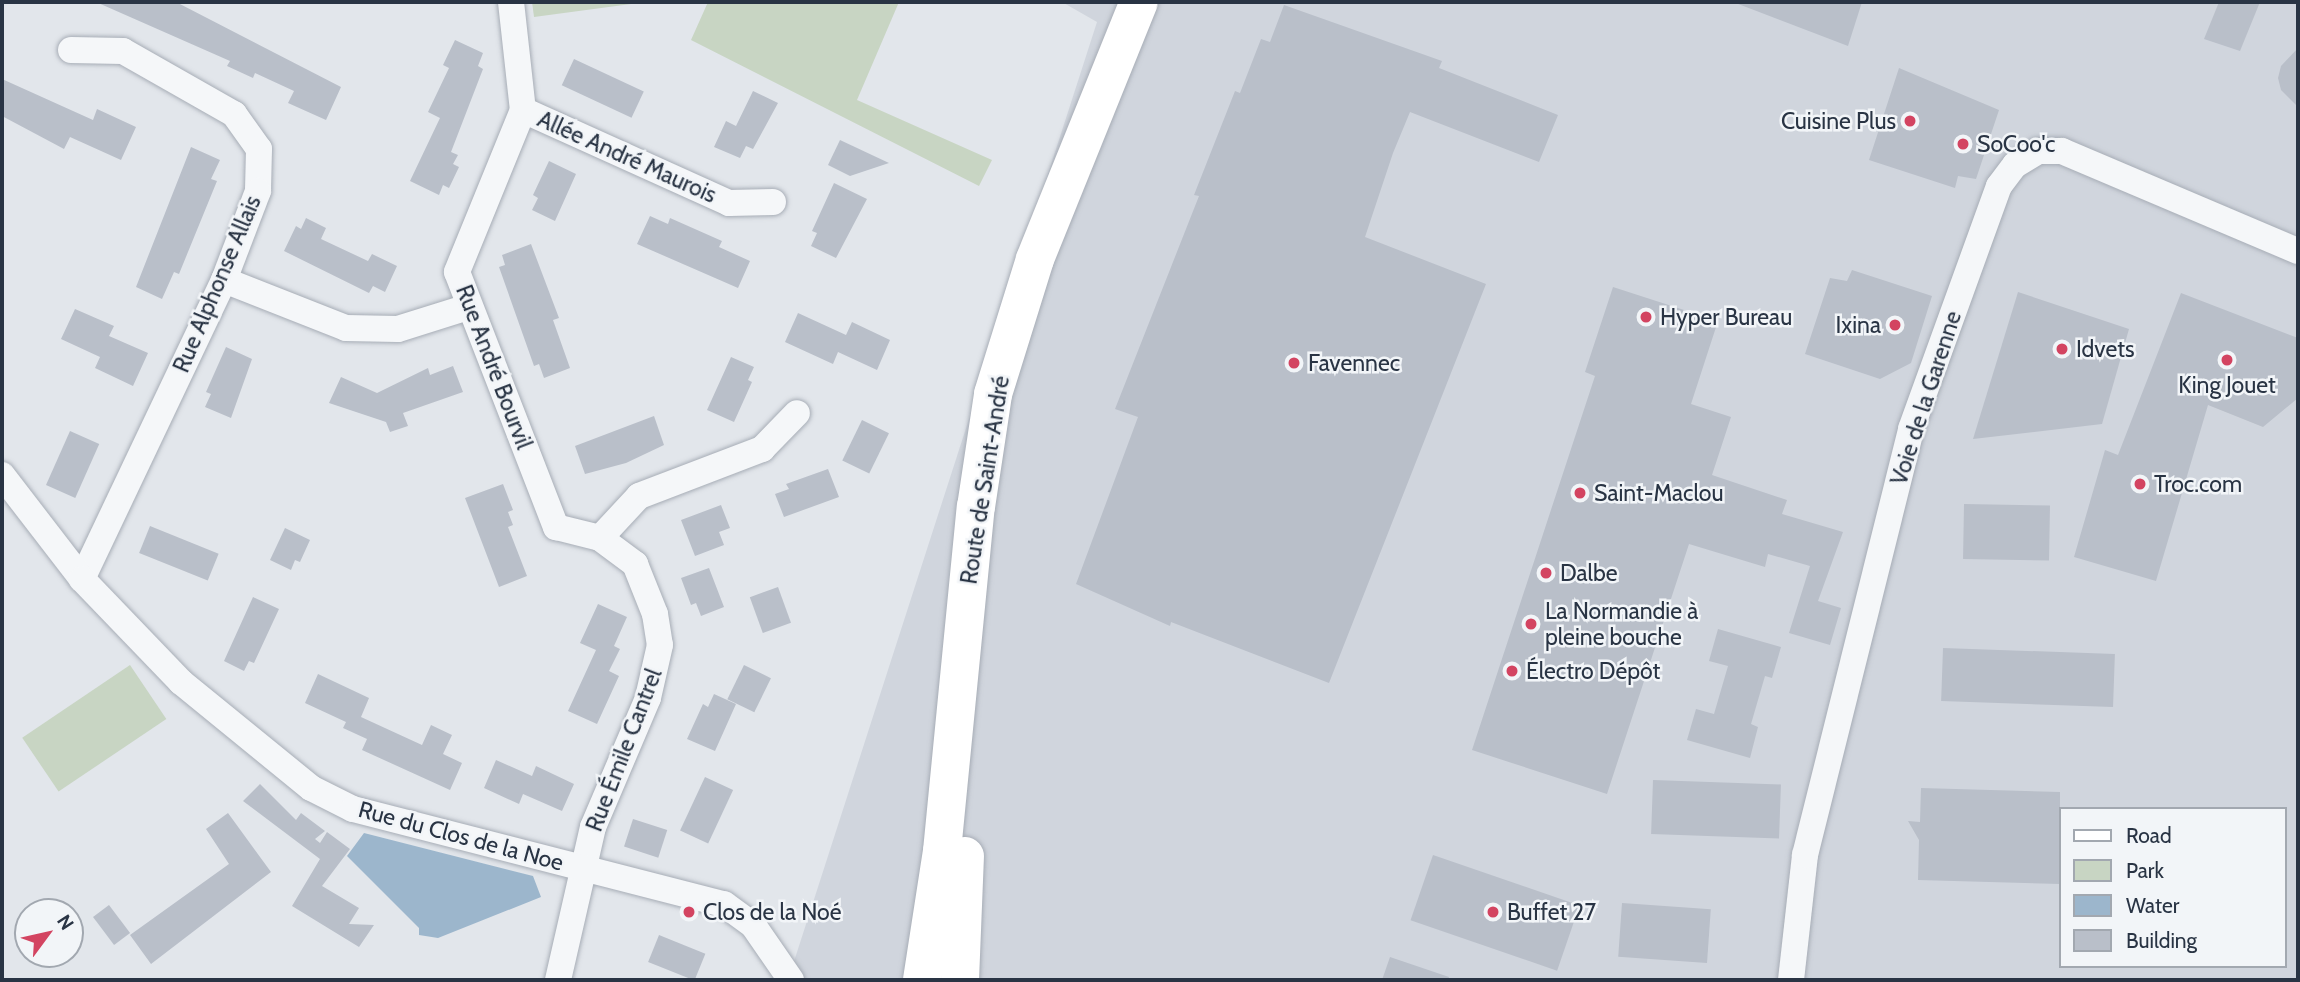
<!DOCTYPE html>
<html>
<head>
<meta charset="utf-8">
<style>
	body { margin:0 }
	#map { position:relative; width:2300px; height:982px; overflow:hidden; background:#e2e6eb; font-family:Cabin,sans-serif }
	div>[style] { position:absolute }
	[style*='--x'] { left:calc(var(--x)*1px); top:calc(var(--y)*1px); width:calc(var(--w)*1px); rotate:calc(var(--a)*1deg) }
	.built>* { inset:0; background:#d0d5dd }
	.green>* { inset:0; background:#c8d5c3; transform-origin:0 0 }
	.water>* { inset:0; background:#9cb6cc }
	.building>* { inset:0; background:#b9bfc9; transform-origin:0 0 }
	.roads { filter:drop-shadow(0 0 2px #a7adb6) drop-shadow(0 0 2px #a7adb6) }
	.street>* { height:26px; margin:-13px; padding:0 13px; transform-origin:13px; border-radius:13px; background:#f5f7f9 }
	.secondary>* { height:38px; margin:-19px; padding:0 19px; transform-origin:19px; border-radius:19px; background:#fff }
	.dots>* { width:19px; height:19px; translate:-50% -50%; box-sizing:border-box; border:4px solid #f2f5f8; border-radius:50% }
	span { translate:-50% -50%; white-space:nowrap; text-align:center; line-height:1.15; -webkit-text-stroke:5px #f2f5f8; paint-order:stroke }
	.poi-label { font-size:23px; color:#293444 }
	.right { translate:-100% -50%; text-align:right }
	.left { translate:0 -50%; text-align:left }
	.street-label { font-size:23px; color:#293444 }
	.frame { position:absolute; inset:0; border:4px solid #293444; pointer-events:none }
	.legend { position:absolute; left:2059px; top:807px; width:228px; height:161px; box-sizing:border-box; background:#f2f5f8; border:2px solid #a2a8b0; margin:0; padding:9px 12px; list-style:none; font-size:21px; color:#293444 }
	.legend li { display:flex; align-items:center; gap:14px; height:35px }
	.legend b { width:35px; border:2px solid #a2a8b0 }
	.north { position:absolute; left:14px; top:898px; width:70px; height:70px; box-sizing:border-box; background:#f2f5f8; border:2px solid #a2a8b0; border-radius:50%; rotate:57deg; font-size:19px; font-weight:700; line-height:28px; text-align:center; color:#293444 }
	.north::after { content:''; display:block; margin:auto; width:24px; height:32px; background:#d34461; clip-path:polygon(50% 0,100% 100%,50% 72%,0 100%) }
</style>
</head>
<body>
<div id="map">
	<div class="built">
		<i style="clip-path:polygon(evenodd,1062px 2px,2298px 2px,2298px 980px,788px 980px,1097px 22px,1062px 2px,2060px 809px,2284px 809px,2284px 966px,2060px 966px,2060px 809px)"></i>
	</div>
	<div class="green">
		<i style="clip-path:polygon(532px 2px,646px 2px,534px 17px)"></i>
		<i style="clip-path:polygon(708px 2px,899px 2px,857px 100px,992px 160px,979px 186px,691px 40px)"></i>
		<i style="left:130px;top:665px;width:65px;height:130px;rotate:56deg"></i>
	</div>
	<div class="water">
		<i style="clip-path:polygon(364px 833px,533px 876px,541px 897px,438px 938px,419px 935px,419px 928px,347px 856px)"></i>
	</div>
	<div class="building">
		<i style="clip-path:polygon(96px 2px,176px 2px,341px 87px,326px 120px,288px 103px,294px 91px,255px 73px,253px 78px,227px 66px,230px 61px)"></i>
		<i style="clip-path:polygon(1733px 2px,1862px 2px,1848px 46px)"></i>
		<i style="clip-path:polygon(2219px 2px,2260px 2px,2240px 51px,2204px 39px)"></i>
		<i style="clip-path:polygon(1284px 5px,1442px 61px,1439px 68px,1558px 115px,1539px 162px,1410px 112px,1393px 153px,1365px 237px,1486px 284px,1329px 683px,1171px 622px,1170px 626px,1076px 584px,1138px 417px,1115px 409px,1199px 196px,1194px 195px,1235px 91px,1240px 93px,1261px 39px,1270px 42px)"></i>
		<i style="clip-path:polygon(455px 40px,483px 53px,478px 66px,483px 69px,451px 152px,458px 155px,453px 164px,459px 167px,449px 188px,443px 185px,439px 195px,410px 181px,440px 118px,428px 112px,449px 68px,443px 65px)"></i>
		<i style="clip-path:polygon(2298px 48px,2298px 107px,2281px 90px,2278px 78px,2281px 66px)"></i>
		<i style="left:574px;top:59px;width:77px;height:29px;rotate:25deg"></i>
		<i style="clip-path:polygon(1899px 68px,1999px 110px,1976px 179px,1958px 176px,1955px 188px,1869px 160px)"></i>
		<i style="clip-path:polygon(2px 79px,93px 120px,97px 109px,136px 127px,121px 160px,70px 137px,64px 149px,2px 116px)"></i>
		<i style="clip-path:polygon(753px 91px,778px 103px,753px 149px,746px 146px,740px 158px,714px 147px,726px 121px,736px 126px)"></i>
		<i style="clip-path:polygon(840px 140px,889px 163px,850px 176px,828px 165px)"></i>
		<i style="clip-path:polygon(191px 147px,220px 160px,211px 179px,217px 181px,179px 274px,174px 272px,162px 299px,136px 287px)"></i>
		<i style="clip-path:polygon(549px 161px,576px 174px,555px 221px,532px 210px,538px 198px,533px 195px)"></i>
		<i style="clip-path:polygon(834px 183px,867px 199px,836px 258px,811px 246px,817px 233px,812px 231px)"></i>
		<i style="clip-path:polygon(650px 216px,668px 224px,670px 218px,722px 241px,719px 247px,750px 261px,738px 288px,637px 244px)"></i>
		<i style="clip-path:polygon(306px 218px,326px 228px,321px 239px,368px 261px,372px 254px,397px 266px,385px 292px,373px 286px,369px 293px,284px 251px,296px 226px,301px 229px)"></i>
		<i style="clip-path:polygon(531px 244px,559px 318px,553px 320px,570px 368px,544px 378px,539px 364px,534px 366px,499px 267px,505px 265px,502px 255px)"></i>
		<i style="clip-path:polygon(1852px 270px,1932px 296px,1911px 363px,1880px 379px,1805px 354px,1830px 278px,1847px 281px)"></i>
		<i style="clip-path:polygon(1613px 287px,1718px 321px,1691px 404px,1731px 417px,1712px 475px,1787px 500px,1782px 514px,1843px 532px,1818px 601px,1841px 608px,1830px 645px,1789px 633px,1810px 566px,1768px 554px,1765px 567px,1689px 544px,1607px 794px,1472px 750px,1595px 376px,1585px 372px)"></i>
		<i style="clip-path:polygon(2018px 292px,2129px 329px,2102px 424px,1973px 439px)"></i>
		<i style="clip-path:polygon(2181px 293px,2298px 338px,2298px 398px,2263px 427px,2208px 405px,2156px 581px,2074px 557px,2105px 450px,2118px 455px)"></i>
		<i style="clip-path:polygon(75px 309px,114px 326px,109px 336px,148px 353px,133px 386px,95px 368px,100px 357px,61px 339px)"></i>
		<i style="clip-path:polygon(798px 313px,846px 335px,852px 322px,890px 340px,877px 370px,838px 352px,833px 364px,785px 342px)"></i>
		<i style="clip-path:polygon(226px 347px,252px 359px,231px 418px,205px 407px,211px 394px,206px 392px)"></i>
		<i style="clip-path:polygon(731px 357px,754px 367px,748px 380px,752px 382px,734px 422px,707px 410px)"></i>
		<i style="clip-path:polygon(453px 366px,463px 392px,403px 413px,408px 426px,390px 432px,386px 422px,329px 403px,341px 377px,377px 393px,428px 368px,430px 375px)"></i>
		<i style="clip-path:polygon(654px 416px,664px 445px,626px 463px,585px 474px,575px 446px)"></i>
		<i style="left:862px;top:420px;width:30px;height:45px;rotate:26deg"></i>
		<i style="left:70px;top:431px;width:32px;height:59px;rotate:24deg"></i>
		<i style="clip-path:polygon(828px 469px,839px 497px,784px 517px,775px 494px,789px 489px,786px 484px)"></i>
		<i style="clip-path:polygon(503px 484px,513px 510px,508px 512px,513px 525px,508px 527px,527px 576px,499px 587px,465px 498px)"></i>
		<i style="left:1964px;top:504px;width:86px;height:55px;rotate:1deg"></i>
		<i style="clip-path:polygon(721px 505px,730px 528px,719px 532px,724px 545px,695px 556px,681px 520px)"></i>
		<i style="left:150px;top:526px;width:74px;height:29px;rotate:22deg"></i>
		<i style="clip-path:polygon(285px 528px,310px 540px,300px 562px,295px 560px,291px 570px,270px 560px)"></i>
		<i style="clip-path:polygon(709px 568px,724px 607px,701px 616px,696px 603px,691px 605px,681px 578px)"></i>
		<i style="left:778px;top:587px;width:38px;height:30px;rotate:70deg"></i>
		<i style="clip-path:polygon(253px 597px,279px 609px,254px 663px,249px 661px,244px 671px,224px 661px)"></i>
		<i style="clip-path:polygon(598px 604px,627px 617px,614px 646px,620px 649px,609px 671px,619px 676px,597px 724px,568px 711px,596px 650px,580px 643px)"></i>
		<i style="clip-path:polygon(1718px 629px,1781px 647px,1772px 678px,1765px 676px,1751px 724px,1758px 727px,1750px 758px,1687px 740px,1696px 709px,1714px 714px,1728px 666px,1709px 661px)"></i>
		<i style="left:1943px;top:648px;width:172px;height:53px;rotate:2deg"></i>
		<i style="left:744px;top:665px;width:30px;height:38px;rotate:26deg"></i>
		<i style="clip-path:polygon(318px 674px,369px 698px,361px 717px,422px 745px,431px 725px,452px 735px,443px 754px,462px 763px,450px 790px,362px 750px,367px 739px,343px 728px,346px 722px,305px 703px)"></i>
		<i style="clip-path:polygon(714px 694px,736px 704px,715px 751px,687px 739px,703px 704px,708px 707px)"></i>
		<i style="clip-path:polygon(496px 760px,532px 776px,536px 766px,574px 784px,562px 811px,523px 794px,519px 804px,484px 788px)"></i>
		<i style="left:705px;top:777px;width:31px;height:59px;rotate:25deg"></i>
		<i style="left:1653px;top:780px;width:128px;height:54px;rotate:2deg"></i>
		<i style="clip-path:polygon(260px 784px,296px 820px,301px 813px,325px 831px,315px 839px,320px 843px,327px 832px,350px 849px,322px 886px,359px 908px,349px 924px,374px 925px,359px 947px,292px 906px,320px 859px,243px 801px)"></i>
		<i style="clip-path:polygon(1921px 788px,2060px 792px,2060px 884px,1918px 880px,1919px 840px,1908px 821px,1920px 822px)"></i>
		<i style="clip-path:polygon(228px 813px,271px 872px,151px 964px,130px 935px,229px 864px,206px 829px)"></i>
		<i style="left:633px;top:819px;width:36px;height:29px;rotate:18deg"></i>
		<i style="left:1433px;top:855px;width:155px;height:69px;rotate:19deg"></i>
		<i style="left:1622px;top:903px;width:89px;height:54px;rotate:4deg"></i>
		<i style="left:109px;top:905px;width:35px;height:20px;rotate:53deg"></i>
		<i style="left:659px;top:935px;width:50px;height:29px;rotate:22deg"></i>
		<i style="clip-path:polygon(1390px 957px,1449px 977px,1448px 980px,1382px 980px)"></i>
	</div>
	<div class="roads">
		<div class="street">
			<i style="--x:511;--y:2;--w:109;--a:83.7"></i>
			<i style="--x:523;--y:110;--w:175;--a:112.2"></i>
			<i style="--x:457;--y:272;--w:274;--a:68.8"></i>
			<i style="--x:556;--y:527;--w:45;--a:14"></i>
			<i style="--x:600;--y:538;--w:44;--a:36.6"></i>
			<i style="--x:635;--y:564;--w:54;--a:68.2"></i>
			<i style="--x:655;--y:614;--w:31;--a:81"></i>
			<i style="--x:660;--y:645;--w:54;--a:102.8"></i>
			<i style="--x:648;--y:698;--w:140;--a:113.1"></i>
			<i style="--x:593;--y:827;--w:157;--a:102.9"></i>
			<i style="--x:71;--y:50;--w:52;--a:1.1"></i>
			<i style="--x:123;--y:51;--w:128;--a:29.6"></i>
			<i style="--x:234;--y:114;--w:43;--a:54.5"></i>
			<i style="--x:259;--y:149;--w:42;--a:91.4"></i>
			<i style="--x:258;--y:191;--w:95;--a:110.9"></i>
			<i style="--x:224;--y:280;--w:331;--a:115.4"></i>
			<i style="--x:523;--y:110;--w:226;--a:24.3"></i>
			<i style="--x:729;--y:203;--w:44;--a:-1.3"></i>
			<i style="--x:224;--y:280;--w:131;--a:21.5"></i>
			<i style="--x:346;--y:328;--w:52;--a:1.1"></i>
			<i style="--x:398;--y:329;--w:73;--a:-17.4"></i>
			<i style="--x:2;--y:475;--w:131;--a:52.4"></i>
			<i style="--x:82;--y:579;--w:143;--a:46.1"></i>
			<i style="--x:181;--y:682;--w:168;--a:39.2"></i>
			<i style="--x:311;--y:788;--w:47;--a:26.6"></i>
			<i style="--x:353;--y:809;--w:383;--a:14.4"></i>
			<i style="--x:724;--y:904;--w:36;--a:36"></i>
			<i style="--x:753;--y:925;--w:67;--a:55.4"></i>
			<i style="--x:600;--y:538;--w:57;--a:-47.1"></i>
			<i style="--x:639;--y:496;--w:132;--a:-20.9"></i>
			<i style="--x:762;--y:449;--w:50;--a:-45.8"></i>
			<i style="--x:1791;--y:980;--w:126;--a:-83.6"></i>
			<i style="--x:1805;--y:855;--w:439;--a:-76"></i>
			<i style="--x:1911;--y:429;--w:258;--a:-70.1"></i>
			<i style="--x:1999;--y:186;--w:26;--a:-53"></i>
			<i style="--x:2015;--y:165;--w:27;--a:-31"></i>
			<i style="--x:2038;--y:151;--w:24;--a:0"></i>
			<i style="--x:2062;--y:151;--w:256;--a:23"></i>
		</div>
		<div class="secondary">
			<i style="--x:922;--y:980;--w:131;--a:-81.2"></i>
			<i style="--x:942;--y:851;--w:346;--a:-84.4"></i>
			<i style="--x:976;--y:507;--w:114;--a:-81.4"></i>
			<i style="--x:993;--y:394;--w:141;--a:-72.7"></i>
			<i style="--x:1035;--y:259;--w:277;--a:-68"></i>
			<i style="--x:960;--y:980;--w:124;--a:-87.7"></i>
		</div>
	</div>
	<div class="dots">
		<i style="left:1910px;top:121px;background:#d34461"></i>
		<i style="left:1963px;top:144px;background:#d34461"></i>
		<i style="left:1646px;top:317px;background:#d34461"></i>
		<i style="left:1895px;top:325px;background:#d34461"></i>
		<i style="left:2062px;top:349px;background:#d34461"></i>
		<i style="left:2227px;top:360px;background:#d34461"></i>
		<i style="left:1294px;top:363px;background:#d34461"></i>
		<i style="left:2140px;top:484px;background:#d34461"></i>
		<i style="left:1580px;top:493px;background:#d34461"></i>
		<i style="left:1546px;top:573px;background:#d34461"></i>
		<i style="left:1531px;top:624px;background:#d34461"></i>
		<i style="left:1512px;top:671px;background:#d34461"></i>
		<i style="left:689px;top:912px;background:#d34461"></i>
		<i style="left:1493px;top:912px;background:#d34461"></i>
	</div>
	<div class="poi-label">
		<span class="right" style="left:1896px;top:121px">Cuisine Plus</span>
		<span class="left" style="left:1977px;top:144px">SoCoo'c</span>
		<span class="left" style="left:1660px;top:317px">Hyper Bureau</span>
		<span class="right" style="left:1881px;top:325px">Ixina</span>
		<span class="left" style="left:2076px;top:349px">Idvets</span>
		<span class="left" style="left:1308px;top:363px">Favennec</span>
		<span style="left:2227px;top:385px">King Jouet</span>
		<span class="left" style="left:2154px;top:484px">Troc.com</span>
		<span class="left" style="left:1594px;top:493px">Saint-Maclou</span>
		<span class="left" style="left:1560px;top:573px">Dalbe</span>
		<span class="left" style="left:1545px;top:624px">La Normandie à<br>pleine bouche</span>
		<span class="left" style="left:1526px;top:671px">Électro Dépôt</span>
		<span class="left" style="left:703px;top:912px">Clos de la Noé</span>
		<span class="left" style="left:1507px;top:912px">Buffet 27</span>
	</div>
	<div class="street-label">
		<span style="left:627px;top:157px;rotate:24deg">Allée André Maurois</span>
		<span style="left:217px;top:284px;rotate:-67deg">Rue Alphonse Allais</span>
		<span style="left:494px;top:367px;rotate:69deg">Rue André Bourvil</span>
		<span style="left:1926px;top:398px;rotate:-72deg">Voie de la Garenne</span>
		<span style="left:985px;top:480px;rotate:-81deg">Route de Saint-André</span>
		<span style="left:624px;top:750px;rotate:-69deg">Rue Émile Cantrel</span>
		<span style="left:461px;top:836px;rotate:15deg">Rue du Clos de la Noe</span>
	</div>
	<div class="frame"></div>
	<ul class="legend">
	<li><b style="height:9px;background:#fff"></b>Road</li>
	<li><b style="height:19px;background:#c8d5c3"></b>Park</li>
	<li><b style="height:19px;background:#9cb6cc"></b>Water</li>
	<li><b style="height:19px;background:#b9bfc9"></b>Building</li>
	</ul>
	<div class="north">N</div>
</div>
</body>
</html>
